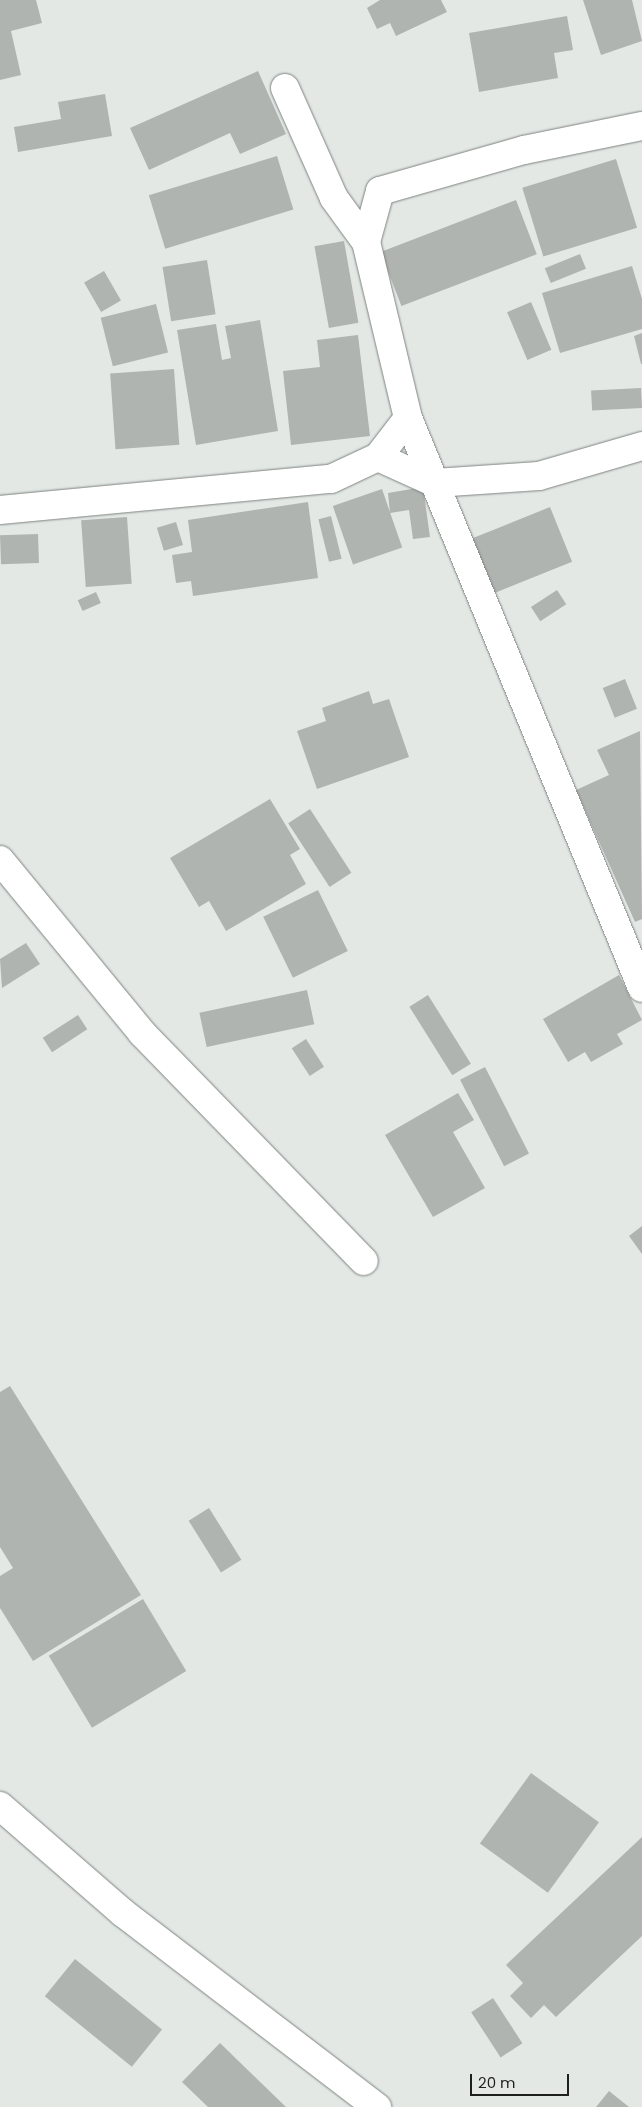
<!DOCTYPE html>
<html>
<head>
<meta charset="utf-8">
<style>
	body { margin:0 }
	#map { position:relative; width:642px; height:2107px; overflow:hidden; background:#e3e8e5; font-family:Poppins,sans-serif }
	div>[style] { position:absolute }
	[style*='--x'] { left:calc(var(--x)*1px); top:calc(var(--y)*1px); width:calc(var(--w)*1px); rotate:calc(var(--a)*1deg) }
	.building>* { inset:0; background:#b0b4b1; transform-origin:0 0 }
	.roads { filter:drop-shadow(0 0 1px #7f8380) drop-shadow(0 0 1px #7f8380) }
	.minor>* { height:28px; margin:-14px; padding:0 14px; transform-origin:14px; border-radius:14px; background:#fff }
	.tertiary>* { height:28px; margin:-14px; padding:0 14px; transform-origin:14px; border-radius:14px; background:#fff }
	span { translate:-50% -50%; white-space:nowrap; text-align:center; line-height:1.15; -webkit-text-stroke:5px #e3e8e5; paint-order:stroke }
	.scale { position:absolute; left:470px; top:2074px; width:99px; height:22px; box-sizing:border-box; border:2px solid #1e201f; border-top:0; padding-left:6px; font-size:15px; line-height:18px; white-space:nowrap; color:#1e201f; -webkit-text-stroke:4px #e3e8e5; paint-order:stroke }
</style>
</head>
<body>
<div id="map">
	<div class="building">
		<i style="clip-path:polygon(0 0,36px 0,42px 23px,11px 31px,21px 75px,0 80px)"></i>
		<i style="clip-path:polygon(380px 0,441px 0,447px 12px,396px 36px,390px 23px,377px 29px,367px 8px)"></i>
		<i style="clip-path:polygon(583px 0,632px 0,642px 41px,601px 55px)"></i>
		<i style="clip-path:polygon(567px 16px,573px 50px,554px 53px,558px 78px,479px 92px,469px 33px)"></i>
		<i style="clip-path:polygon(258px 71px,286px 134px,240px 154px,230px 133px,149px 170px,130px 128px)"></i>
		<i style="clip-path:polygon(105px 94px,112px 136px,18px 152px,14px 127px,61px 119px,58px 102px)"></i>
		<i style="left:277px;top:156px;width:56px;height:134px;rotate:73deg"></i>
		<i style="left:616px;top:159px;width:72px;height:98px;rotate:73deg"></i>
		<i style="left:516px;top:200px;width:58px;height:145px;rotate:69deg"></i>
		<i style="left:344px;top:241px;width:83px;height:30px;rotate:80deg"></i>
		<i style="left:580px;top:254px;width:16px;height:38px;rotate:68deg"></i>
		<i style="left:207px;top:260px;width:55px;height:45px;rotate:81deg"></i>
		<i style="clip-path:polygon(632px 266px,642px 299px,642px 329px,560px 353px,542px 293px)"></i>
		<i style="left:104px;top:271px;width:34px;height:23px;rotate:60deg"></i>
		<i style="left:531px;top:302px;width:52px;height:26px;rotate:67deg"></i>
		<i style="left:156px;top:304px;width:50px;height:57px;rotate:76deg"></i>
		<i style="clip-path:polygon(260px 320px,278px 431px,196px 445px,177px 330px,216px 324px,222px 360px,231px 358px,225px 326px)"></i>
		<i style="clip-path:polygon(642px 333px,642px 364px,641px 364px,634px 336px)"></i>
		<i style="clip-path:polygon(358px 335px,370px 436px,291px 445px,283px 371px,320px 367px,317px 340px)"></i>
		<i style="left:174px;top:369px;width:76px;height:64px;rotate:86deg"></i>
		<i style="left:641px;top:388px;width:20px;height:50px;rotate:87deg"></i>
		<i style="clip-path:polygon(423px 487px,430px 537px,413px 539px,409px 510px,390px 513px,388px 493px)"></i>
		<i style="left:382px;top:489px;width:62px;height:52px;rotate:71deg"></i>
		<i style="clip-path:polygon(308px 502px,318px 578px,193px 596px,191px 581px,176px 583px,172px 555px,192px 552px,188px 520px)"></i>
		<i style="left:550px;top:507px;width:59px;height:87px;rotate:68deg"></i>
		<i style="left:331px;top:516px;width:44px;height:13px;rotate:76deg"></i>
		<i style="left:127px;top:517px;width:67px;height:46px;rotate:86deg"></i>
		<i style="left:176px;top:522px;width:24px;height:20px;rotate:73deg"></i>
		<i style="left:38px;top:534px;width:29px;height:38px;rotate:88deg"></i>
		<i style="left:557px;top:590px;width:17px;height:31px;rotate:57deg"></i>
		<i style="left:96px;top:592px;width:12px;height:20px;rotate:66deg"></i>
		<i style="left:625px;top:679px;width:32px;height:24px;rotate:68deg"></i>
		<i style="clip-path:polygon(369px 691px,373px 704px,389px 699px,409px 757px,317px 789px,297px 731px,326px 721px,322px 708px)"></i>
		<i style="clip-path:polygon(640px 731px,642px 919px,635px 922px,576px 790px,609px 775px,597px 750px)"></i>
		<i style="clip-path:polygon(270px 799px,300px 849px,290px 855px,306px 884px,226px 931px,209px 901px,199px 907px,170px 858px)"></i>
		<i style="left:310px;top:809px;width:76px;height:26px;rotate:57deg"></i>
		<i style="left:318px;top:890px;width:68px;height:61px;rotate:64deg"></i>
		<i style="clip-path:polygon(26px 943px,40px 964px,2px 988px,0 959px)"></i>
		<i style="clip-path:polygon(619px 975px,642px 1020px,617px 1034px,623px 1044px,591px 1062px,585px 1052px,568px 1062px,543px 1019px)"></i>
		<i style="left:307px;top:990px;width:35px;height:110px;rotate:78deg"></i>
		<i style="left:428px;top:995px;width:81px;height:22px;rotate:58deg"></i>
		<i style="left:78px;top:1015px;width:17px;height:42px;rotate:57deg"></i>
		<i style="left:306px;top:1039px;width:33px;height:17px;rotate:57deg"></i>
		<i style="left:485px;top:1067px;width:97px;height:28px;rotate:63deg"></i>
		<i style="clip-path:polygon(458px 1093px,474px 1120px,453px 1132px,485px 1188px,433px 1217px,385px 1135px)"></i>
		<i style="clip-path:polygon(642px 1226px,642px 1254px,629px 1236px)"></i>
		<i style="clip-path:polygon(10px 1386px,141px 1595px,33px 1661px,0 1608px,0 1576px,13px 1568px,0 1547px,0 1392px)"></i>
		<i style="left:209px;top:1508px;width:61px;height:24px;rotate:58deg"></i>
		<i style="left:143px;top:1599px;width:84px;height:110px;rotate:59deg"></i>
		<i style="left:531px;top:1773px;width:84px;height:87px;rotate:36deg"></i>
		<i style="clip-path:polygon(642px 1837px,642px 1936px,556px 2017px,544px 2005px,531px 2018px,510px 1996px,523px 1983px,506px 1965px)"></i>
		<i style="left:75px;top:1959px;width:112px;height:48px;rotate:39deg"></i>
		<i style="left:493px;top:1998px;width:54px;height:26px;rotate:57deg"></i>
		<i style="clip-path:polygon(220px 2043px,286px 2107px,208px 2107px,182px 2082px)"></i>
		<i style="clip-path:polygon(609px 2091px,629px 2107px,596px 2107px)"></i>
	</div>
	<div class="roads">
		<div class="minor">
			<i style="--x:285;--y:88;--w:120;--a:66"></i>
			<i style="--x:334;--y:198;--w:54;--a:54"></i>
			<i style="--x:408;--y:418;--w:616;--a:67.68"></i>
			<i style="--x:378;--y:457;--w:63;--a:24.5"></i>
			<i style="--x:435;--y:483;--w:104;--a:-3.9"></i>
			<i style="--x:539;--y:476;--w:107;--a:-16.2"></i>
			<i style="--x:0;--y:510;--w:332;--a:-5.4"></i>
			<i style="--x:331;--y:479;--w:52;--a:-25.1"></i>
			<i style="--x:378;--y:457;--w:49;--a:-52.4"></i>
			<i style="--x:408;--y:418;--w:181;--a:-103.4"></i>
			<i style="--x:366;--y:242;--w:53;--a:-74.6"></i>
			<i style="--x:380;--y:191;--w:150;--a:-15.9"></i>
			<i style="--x:524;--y:150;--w:120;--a:-11.5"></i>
			<i style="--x:0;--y:860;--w:224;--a:50.6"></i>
			<i style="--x:142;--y:1033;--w:318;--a:45.8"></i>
		</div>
		<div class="tertiary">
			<i style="--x:0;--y:1806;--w:163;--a:41"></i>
			<i style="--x:123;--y:1913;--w:320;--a:37.4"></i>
		</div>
	</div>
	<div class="scale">20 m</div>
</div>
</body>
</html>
